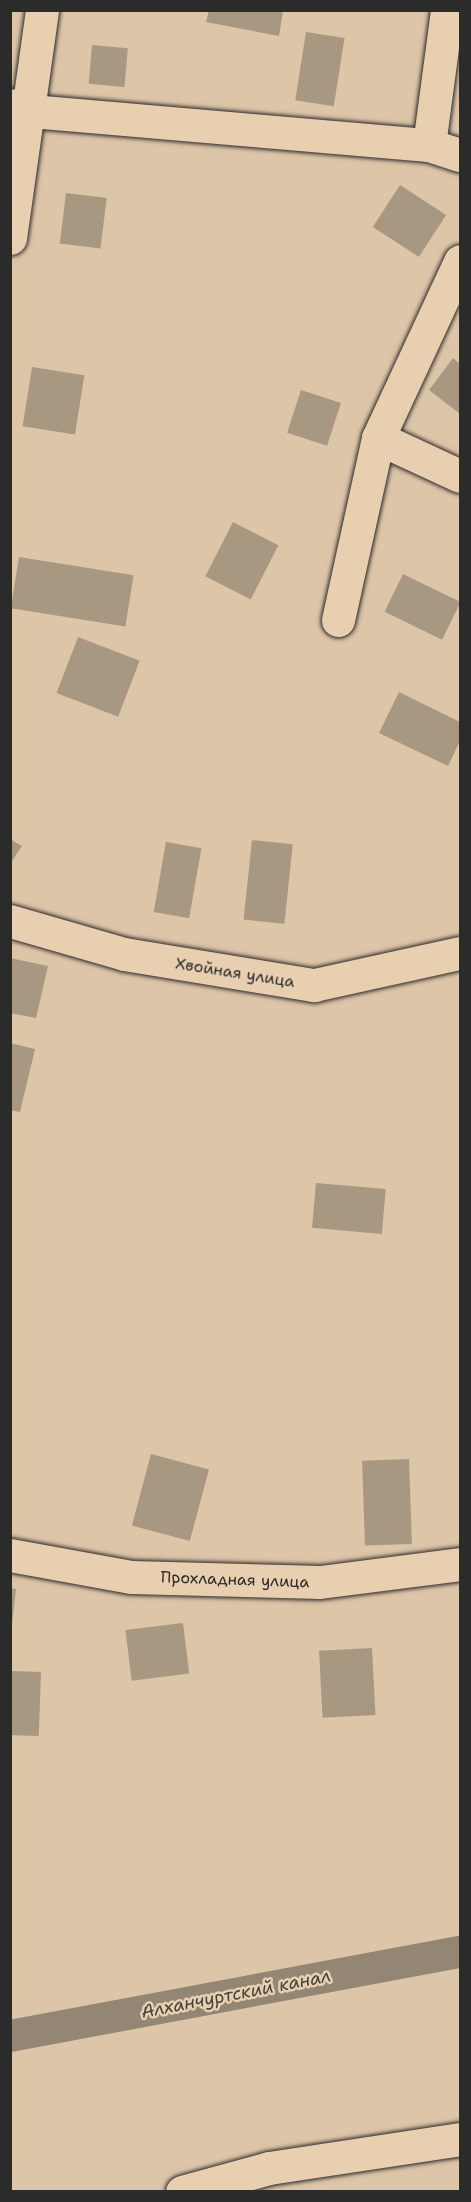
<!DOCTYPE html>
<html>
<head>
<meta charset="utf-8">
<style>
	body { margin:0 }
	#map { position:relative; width:471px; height:2202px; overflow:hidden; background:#ddc5a8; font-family:"Shantell Sans",sans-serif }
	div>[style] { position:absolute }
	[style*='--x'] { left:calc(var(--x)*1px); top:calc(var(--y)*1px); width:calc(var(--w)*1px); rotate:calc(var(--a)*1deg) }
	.canal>* { height:32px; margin:-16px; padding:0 16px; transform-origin:16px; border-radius:16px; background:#948675 }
	.building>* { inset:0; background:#a89882; transform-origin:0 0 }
	.roads { filter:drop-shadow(0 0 2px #2b2b2b) drop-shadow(0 0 2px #2b2b2b) }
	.street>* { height:33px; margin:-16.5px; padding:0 16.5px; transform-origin:16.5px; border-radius:16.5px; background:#e8cfb0 }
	span { translate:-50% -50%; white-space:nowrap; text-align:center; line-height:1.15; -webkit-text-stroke:5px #e8cfb0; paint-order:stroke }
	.street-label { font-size:16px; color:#2b2b2b }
	.water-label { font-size:18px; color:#45423e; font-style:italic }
	.frame { position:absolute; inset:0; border:12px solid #2b2b2b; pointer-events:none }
</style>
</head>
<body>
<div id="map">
	<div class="canal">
		<i style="--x:10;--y:2036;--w:458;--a:-10.6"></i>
	</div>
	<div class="building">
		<i style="clip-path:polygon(209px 10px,283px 10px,279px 36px,206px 22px)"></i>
		<i style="left:306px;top:32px;width:39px;height:69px;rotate:9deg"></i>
		<i style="left:92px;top:45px;width:36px;height:39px;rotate:5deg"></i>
		<i style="left:400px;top:185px;width:55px;height:50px;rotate:33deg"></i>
		<i style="left:66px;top:193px;width:41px;height:51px;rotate:7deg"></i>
		<i style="clip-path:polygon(453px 358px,460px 364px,460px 414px,429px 390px)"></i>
		<i style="left:32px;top:367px;width:53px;height:60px;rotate:9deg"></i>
		<i style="left:301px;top:390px;width:42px;height:45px;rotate:18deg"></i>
		<i style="left:233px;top:522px;width:51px;height:61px;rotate:27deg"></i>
		<i style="left:19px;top:557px;width:116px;height:52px;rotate:9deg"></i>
		<i style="left:403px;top:574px;width:64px;height:42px;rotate:26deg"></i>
		<i style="left:78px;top:637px;width:66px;height:60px;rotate:21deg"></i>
		<i style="clip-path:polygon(399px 692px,460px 722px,460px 741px,448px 766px,379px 733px)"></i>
		<i style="clip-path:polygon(10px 839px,22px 846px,10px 864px)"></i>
		<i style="left:252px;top:840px;width:41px;height:80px;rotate:6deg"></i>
		<i style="left:166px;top:842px;width:36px;height:71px;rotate:10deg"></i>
		<i style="clip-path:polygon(10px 958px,48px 966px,36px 1018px,10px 1013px)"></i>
		<i style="clip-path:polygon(10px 1043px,35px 1049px,20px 1112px,10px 1110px)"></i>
		<i style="left:316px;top:1183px;width:70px;height:45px;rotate:5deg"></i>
		<i style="left:151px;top:1454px;width:60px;height:74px;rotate:15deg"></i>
		<i style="left:409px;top:1459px;width:85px;height:47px;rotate:88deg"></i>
		<i style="clip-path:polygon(10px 1588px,16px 1589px,12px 1624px,10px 1624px)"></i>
		<i style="left:183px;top:1623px;width:51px;height:58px;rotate:83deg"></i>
		<i style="left:372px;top:1648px;width:67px;height:53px;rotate:87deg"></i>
		<i style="left:10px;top:1671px;width:31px;height:64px;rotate:2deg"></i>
	</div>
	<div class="roads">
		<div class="street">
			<i style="--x:10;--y:105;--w:22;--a:16"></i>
			<i style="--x:31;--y:111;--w:399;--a:4.9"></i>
			<i style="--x:429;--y:145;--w:33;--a:18"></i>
			<i style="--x:429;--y:145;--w:136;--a:-82.4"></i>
			<i style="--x:10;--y:238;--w:230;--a:-82"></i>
			<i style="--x:378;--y:438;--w:90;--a:24.9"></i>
			<i style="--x:338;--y:620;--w:186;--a:-77.6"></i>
			<i style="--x:378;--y:438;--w:195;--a:-65.1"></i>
			<i style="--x:10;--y:921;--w:119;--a:16.1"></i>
			<i style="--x:124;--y:954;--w:193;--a:9.3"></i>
			<i style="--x:314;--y:985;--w:149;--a:-12.4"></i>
			<i style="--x:10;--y:1555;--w:123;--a:10.3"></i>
			<i style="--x:131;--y:1577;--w:189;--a:1.5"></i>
			<i style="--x:320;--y:1582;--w:141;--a:-7.3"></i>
			<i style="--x:182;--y:2192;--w:90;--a:-15.4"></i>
			<i style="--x:269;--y:2168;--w:193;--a:-8.6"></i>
		</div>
	</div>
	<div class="street-label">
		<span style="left:235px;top:973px;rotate:9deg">Хвойная улица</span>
		<span style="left:235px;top:1580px;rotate:2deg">Прохладная улица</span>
	</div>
	<div class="water-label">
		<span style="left:236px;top:1994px;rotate:-11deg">Алханчуртский канал</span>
	</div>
	<div class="frame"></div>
</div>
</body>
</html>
